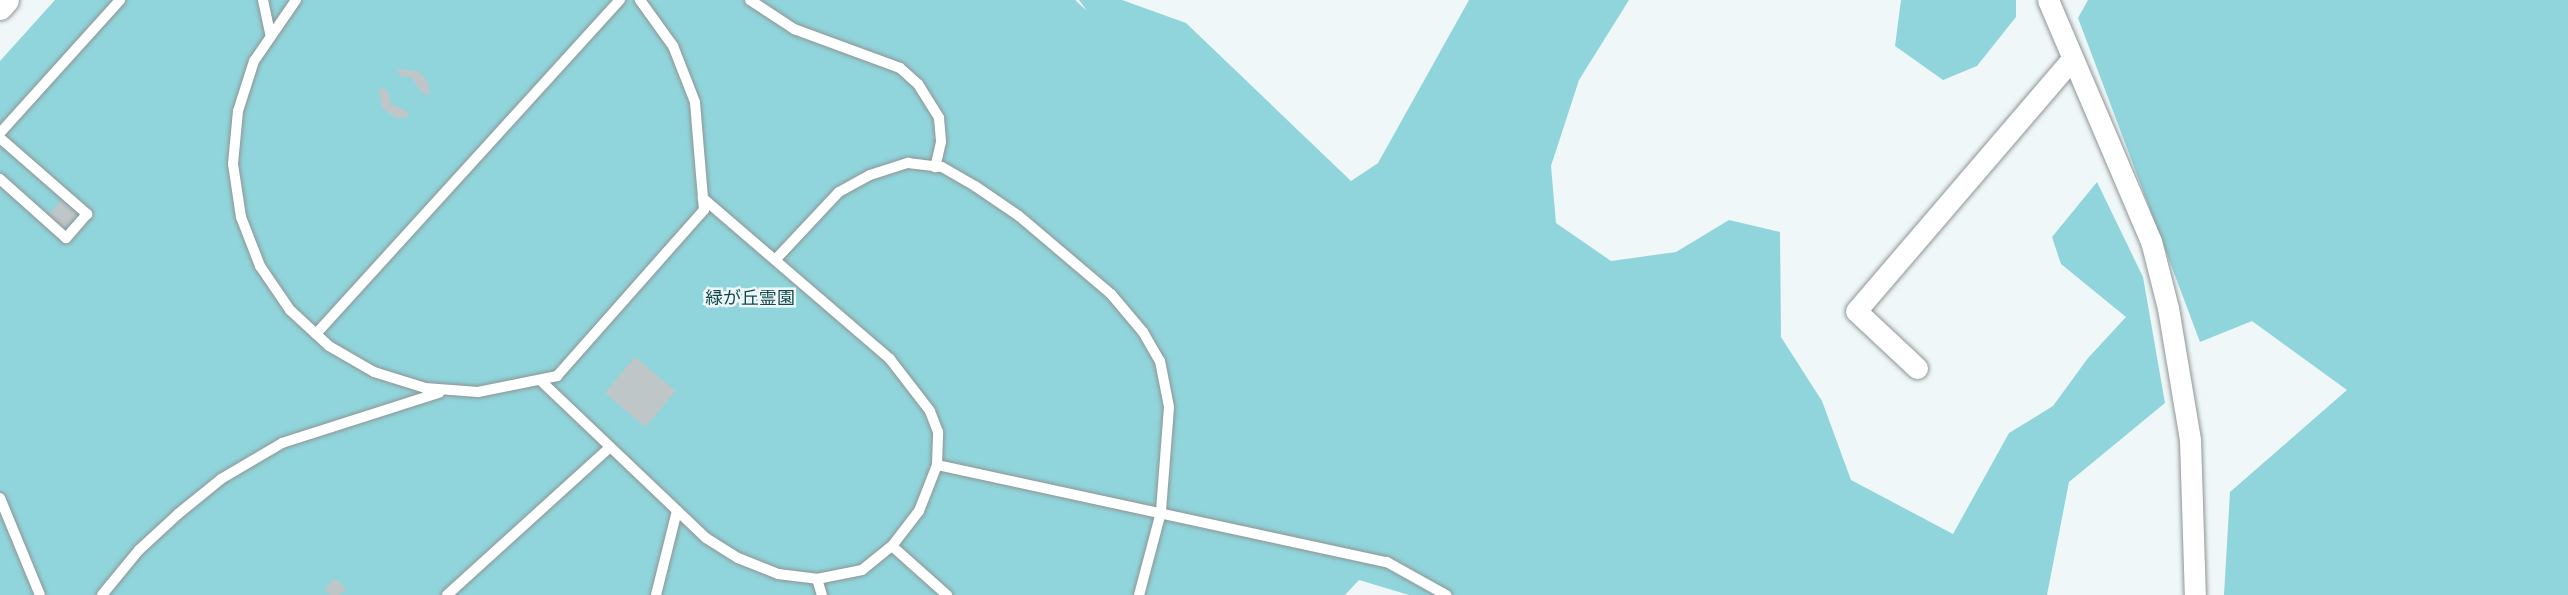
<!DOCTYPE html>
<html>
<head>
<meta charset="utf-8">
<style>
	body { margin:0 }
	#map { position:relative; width:2568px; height:595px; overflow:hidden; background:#f0f7f8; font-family:"IBM Plex Sans","Noto Sans JP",sans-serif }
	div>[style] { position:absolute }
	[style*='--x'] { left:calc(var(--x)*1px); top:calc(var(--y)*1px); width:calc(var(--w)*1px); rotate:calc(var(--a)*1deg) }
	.green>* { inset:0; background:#90d5db }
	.building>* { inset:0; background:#bfc6c7; transform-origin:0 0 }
	.roads { filter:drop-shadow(0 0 2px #8e9595) drop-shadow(0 0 2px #8e9595) }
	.service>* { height:10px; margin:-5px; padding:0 5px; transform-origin:5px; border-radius:5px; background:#fff }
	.minor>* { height:21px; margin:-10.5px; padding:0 10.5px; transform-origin:10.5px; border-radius:10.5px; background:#fff }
	.tertiary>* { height:26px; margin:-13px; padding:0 13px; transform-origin:13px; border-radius:13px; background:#fff }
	span { translate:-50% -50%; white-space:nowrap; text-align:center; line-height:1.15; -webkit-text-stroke:5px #f0f7f8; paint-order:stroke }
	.park-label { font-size:18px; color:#124b4f }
</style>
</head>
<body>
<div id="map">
	<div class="green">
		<i style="clip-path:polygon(55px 0,1075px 0,1087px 11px,1079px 0,1122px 0,1186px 23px,1351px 181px,1378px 163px,1469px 0,1629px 0,1579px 80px,1551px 166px,1556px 223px,1611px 261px,1676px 252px,1729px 220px,1780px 232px,1781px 337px,1822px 401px,1851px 480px,1953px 534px,2009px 433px,2053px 406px,2088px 358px,2126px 317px,2061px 264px,2052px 237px,2097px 182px,2143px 277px,2165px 403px,2069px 482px,2047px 595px,1409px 595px,1359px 580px,1345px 595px,0 595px,0 61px)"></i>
		<i style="clip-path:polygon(1901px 0,2016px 0,2016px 17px,1977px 66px,1943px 80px,1895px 46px)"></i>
		<i style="clip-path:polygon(2088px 0,2568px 0,2568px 595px,2224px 595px,2230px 492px,2347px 390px,2252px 321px,2200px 342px,2078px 18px)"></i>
	</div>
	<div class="building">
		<i style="clip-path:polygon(397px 68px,420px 72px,428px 82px,430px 95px,422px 93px,411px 77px,401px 77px)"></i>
		<i style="clip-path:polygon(379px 88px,387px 89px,391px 104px,407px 111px,408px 118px,396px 118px,382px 108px)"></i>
		<i style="left:62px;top:200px;width:21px;height:20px;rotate:43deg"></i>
		<i style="left:635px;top:357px;width:53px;height:47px;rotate:40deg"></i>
		<i style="clip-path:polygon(335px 578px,346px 589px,340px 595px,330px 595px,324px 589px)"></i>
	</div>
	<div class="roads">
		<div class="service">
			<i style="--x:263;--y:0;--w:35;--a:78"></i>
			<i style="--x:296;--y:0;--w:74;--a:124.5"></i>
			<i style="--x:254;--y:61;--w:52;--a:107.7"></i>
			<i style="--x:238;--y:111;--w:53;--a:95.4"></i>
			<i style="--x:233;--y:164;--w:54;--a:81.4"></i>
			<i style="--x:241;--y:217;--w:53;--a:68.8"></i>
			<i style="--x:260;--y:266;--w:53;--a:55.7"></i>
			<i style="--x:290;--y:310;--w:53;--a:42.7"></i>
			<i style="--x:329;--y:346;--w:52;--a:30"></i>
			<i style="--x:374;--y:372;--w:53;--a:17.4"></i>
			<i style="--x:425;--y:388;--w:53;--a:4.3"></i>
			<i style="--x:478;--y:392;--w:81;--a:-11.4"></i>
			<i style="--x:557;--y:376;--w:222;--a:-48.5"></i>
			<i style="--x:704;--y:210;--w:108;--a:-94.8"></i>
			<i style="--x:695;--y:102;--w:60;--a:-111.4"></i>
			<i style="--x:673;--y:46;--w:57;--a:-125.7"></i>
			<i style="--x:750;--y:0;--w:53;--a:33.4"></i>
			<i style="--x:794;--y:29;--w:113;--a:20.2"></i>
			<i style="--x:900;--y:68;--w:24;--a:42"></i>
			<i style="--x:918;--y:84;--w:40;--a:58"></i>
			<i style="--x:939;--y:118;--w:24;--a:85"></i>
			<i style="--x:941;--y:142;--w:26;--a:103"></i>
			<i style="--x:0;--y:133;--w:179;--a:-47.9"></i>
			<i style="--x:0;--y:138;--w:116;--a:41.1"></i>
			<i style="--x:87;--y:214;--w:32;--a:131"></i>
			<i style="--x:66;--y:238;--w:89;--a:-138.2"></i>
			<i style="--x:776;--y:259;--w:92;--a:-46.8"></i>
			<i style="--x:839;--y:192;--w:35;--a:-29"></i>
			<i style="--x:870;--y:175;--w:40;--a:-18"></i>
			<i style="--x:908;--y:163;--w:34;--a:7"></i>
			<i style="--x:942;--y:167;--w:38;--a:30"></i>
			<i style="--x:975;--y:186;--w:53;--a:34.3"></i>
			<i style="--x:1019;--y:216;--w:121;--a:40.3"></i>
			<i style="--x:1111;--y:294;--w:50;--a:49.9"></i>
			<i style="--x:1143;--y:332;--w:34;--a:60"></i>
			<i style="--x:1160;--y:361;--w:47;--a:78.9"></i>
			<i style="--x:1169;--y:407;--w:105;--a:94.4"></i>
			<i style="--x:1161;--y:512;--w:86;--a:104.8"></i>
			<i style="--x:316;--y:334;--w:452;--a:-47.7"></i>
			<i style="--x:540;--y:380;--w:229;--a:43.6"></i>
			<i style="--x:706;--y:538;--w:38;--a:32"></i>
			<i style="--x:738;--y:558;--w:43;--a:21.8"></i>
			<i style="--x:778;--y:574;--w:39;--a:7"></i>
			<i style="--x:817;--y:579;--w:46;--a:-11.3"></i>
			<i style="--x:862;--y:570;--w:38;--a:-39"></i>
			<i style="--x:892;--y:546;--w:44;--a:-52.4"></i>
			<i style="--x:919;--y:511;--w:49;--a:-68.6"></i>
			<i style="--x:937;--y:465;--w:33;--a:-88"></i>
			<i style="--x:938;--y:432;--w:22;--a:-111"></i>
			<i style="--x:930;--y:411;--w:66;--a:-127.6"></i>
			<i style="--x:890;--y:359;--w:247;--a:-139.3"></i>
			<i style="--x:937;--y:465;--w:460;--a:12.2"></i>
			<i style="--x:1387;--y:562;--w:68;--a:29.2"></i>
			<i style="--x:0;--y:498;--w:105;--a:67.6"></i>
			<i style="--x:892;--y:546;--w:74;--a:41.7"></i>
			<i style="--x:817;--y:579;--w:17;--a:73"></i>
			<i style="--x:102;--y:595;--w:58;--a:-50.6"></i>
			<i style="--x:139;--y:550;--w:53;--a:-42.7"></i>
			<i style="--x:178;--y:514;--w:55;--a:-39.1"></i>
			<i style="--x:221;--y:479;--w:71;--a:-30.5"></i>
			<i style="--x:282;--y:443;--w:165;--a:-17.7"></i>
			<i style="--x:447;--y:595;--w:219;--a:-42.2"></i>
			<i style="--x:656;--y:595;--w:87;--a:-76"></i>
		</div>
		<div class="minor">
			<i style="--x:2048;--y:0;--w:262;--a:66.9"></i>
			<i style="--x:2151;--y:241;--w:69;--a:75.8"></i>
			<i style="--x:2168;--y:308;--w:134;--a:80.5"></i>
			<i style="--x:2190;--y:440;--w:155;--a:88.2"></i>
			<i style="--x:1917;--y:368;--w:83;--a:-136.9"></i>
			<i style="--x:1856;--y:311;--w:332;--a:-49.4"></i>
		</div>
		<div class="tertiary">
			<i style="--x:0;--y:7;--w:9;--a:-49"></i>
		</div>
	</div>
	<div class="park-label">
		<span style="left:750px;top:298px">緑が丘霊園</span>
	</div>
</div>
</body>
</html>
